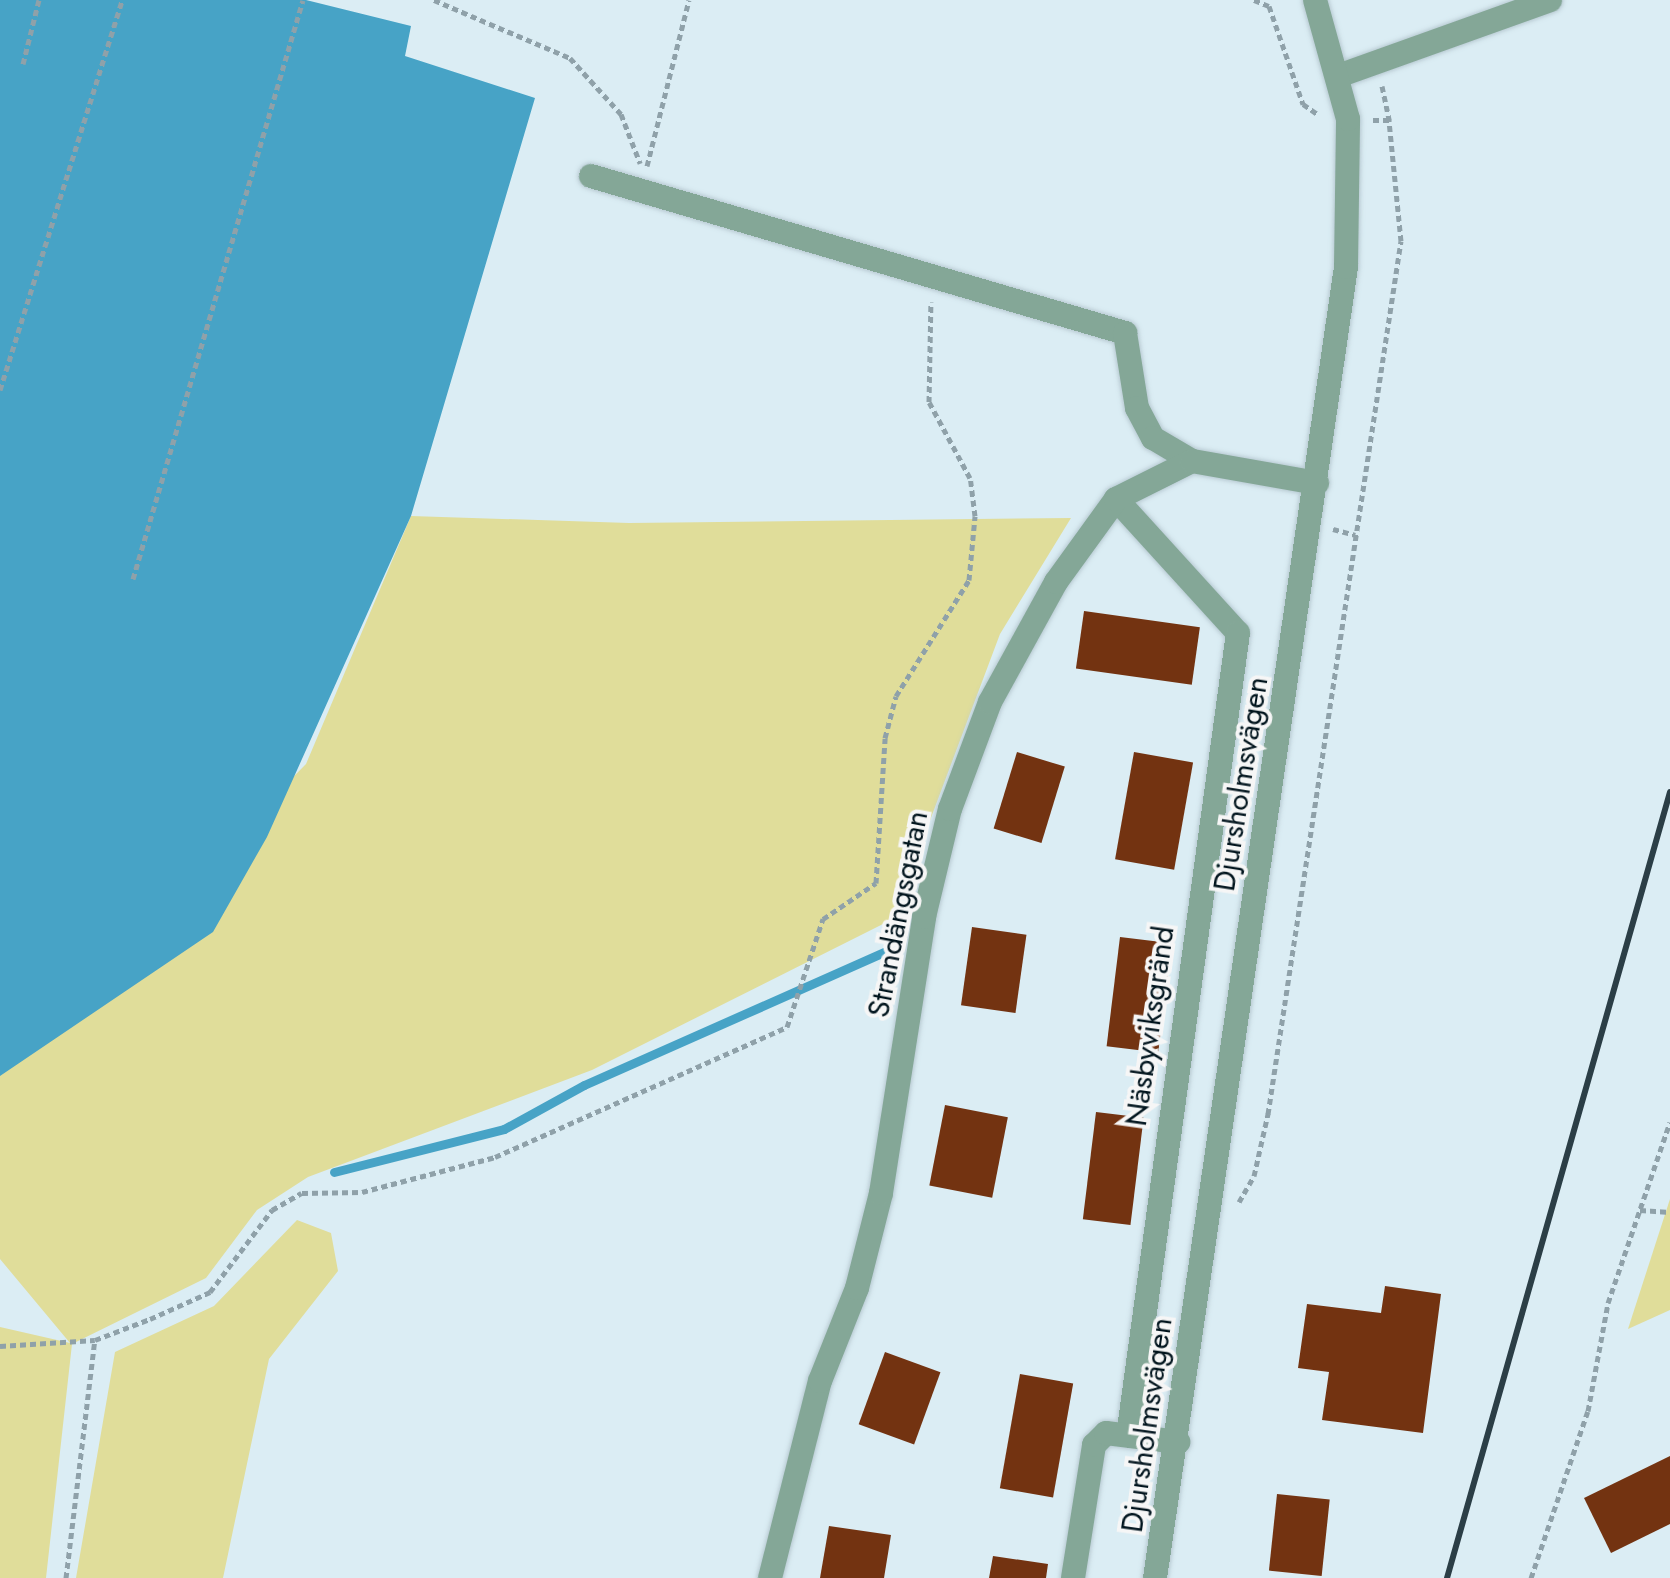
<!DOCTYPE html>
<html>
<head>
<meta charset="utf-8">
<style>
	body { margin:0 }
	#map { position:relative; width:1670px; height:1578px; overflow:hidden; background:#dbedf4; font-family:Jost,sans-serif }
	div>[style] { position:absolute }
	[style*='--x'] { left:calc(var(--x)*1px); top:calc(var(--y)*1px); width:calc(var(--w)*1px); rotate:calc(var(--a)*1deg) }
	.green>* { inset:0; background:#e0dd9a }
	.water>* { inset:0; background:#47a3c6 }
	.stream>* { height:9px; margin:-4.5px; padding:0 4.5px; transform-origin:4.5px; border-radius:4.5px; background:#47a3c6 }
	.building>* { inset:0; background:#733311; transform-origin:0 0 }
	.path>* { height:5px; margin-top:-2.5px; transform-origin:0; background:repeating-linear-gradient(90deg,#8fa1a9 0 6px,transparent 0 10px) }
	.roads { filter:drop-shadow(0 0 2px #b8cad2) drop-shadow(0 0 2px #b8cad2) }
	.minor>* { height:24px; margin:-12px; padding:0 12px; transform-origin:12px; border-radius:12px; background:#84a797 }
	.rail>* { height:6px; margin:-3px; padding:0 3px; transform-origin:3px; border-radius:3px; background:#2b3e46 }
	span { translate:-50% -50%; white-space:nowrap; text-align:center; line-height:1.15; -webkit-text-stroke:8px #f6f6f6; paint-order:stroke }
	.street-label { font-size:30px; color:#01141d }
</style>
</head>
<body>
<div id="map">
	<div class="green">
		<i style="clip-path:polygon(411px 516px,629px 523px,1071px 518px,1000px 634px,893px 919px,592px 1070px,308px 1177px,257px 1210px,206px 1278px,72px 1344px,46px 1578px,0 1578px,0 1327px,70px 1343px,0 1259px,0 1075px,306px 764px)"></i>
		<i style="clip-path:polygon(1670px 1199px,1670px 1310px,1628px 1329px)"></i>
		<i style="clip-path:polygon(297px 1220px,331px 1233px,338px 1271px,269px 1359px,223px 1578px,76px 1578px,115px 1352px,214px 1306px)"></i>
	</div>
	<div class="water">
		<i style="clip-path:polygon(0 0,306px 0,411px 26px,405px 56px,535px 98px,411px 516px,267px 837px,213px 932px,0 1076px)"></i>
	</div>
	<div class="stream">
		<i style="--x:334;--y:1172;--w:175;--a:-14.2"></i>
		<i style="--x:504;--y:1129;--w:91;--a:-28.8"></i>
		<i style="--x:584;--y:1085;--w:334;--a:-23.9"></i>
	</div>
	<div class="building">
		<i style="left:1084px;top:611px;width:117px;height:58px;rotate:8deg"></i>
		<i style="left:1017px;top:752px;width:50px;height:80px;rotate:17deg"></i>
		<i style="left:1134px;top:752px;width:60px;height:109px;rotate:10deg"></i>
		<i style="left:972px;top:927px;width:55px;height:79px;rotate:8deg"></i>
		<i style="left:1120px;top:937px;width:52px;height:110px;rotate:7deg"></i>
		<i style="left:945px;top:1105px;width:64px;height:82px;rotate:11deg"></i>
		<i style="left:1096px;top:1112px;width:48px;height:108px;rotate:7deg"></i>
		<i style="clip-path:polygon(1385px 1286px,1441px 1294px,1423px 1433px,1322px 1420px,1329px 1372px,1298px 1368px,1307px 1304px,1381px 1313px)"></i>
		<i style="left:885px;top:1352px;width:59px;height:77px;rotate:20deg"></i>
		<i style="left:1020px;top:1374px;width:54px;height:116px;rotate:10deg"></i>
		<i style="clip-path:polygon(1670px 1456px,1670px 1524px,1611px 1553px,1584px 1498px)"></i>
		<i style="left:1277px;top:1494px;width:53px;height:77px;rotate:6deg"></i>
		<i style="clip-path:polygon(829px 1526px,891px 1535px,884px 1578px,820px 1578px)"></i>
		<i style="clip-path:polygon(993px 1556px,1048px 1564px,1046px 1578px,989px 1578px)"></i>
	</div>
	<div class="path">
		<i style="--x:434;--y:0;--w:148;--a:23.1"></i>
		<i style="--x:570;--y:58;--w:76;--a:47.7"></i>
		<i style="--x:621;--y:114;--w:53;--a:68.8"></i>
		<i style="--x:1254;--y:0;--w:16;--a:22"></i>
		<i style="--x:1269;--y:6;--w:104;--a:70.9"></i>
		<i style="--x:1303;--y:104;--w:19;--a:35"></i>
		<i style="--x:23;--y:64;--w:66;--a:-76"></i>
		<i style="--x:1382;--y:86;--w:35;--a:78"></i>
		<i style="--x:647;--y:166;--w:171;--a:-75.8"></i>
		<i style="--x:0;--y:390;--w:409;--a:-72.6"></i>
		<i style="--x:1333;--y:529;--w:23;--a:15"></i>
		<i style="--x:133;--y:579;--w:603;--a:-73.64"></i>
		<i style="--x:1239;--y:1202;--w:30;--a:-60"></i>
		<i style="--x:1254;--y:1176;--w:64;--a:-77.3"></i>
		<i style="--x:1268;--y:1114;--w:883;--a:-81.34"></i>
		<i style="--x:1401;--y:241;--w:122;--a:-95.7"></i>
		<i style="--x:1389;--y:120;--w:17;--a:180"></i>
		<i style="--x:1640;--y:1210;--w:30;--a:4"></i>
		<i style="--x:0;--y:1346;--w:95;--a:-3.6"></i>
		<i style="--x:95;--y:1340;--w:59;--a:-20.9"></i>
		<i style="--x:150;--y:1319;--w:66;--a:-24.2"></i>
		<i style="--x:210;--y:1292;--w:103;--a:-52.9"></i>
		<i style="--x:272;--y:1210;--w:34;--a:-30"></i>
		<i style="--x:302;--y:1193;--w:60;--a:-1"></i>
		<i style="--x:362;--y:1192;--w:138;--a:-14.7"></i>
		<i style="--x:495;--y:1157;--w:320;--a:-24"></i>
		<i style="--x:787;--y:1027;--w:114;--a:-71.6"></i>
		<i style="--x:823;--y:919;--w:64;--a:-34.2"></i>
		<i style="--x:876;--y:883;--w:145;--a:-86.4"></i>
		<i style="--x:885;--y:738;--w:43;--a:-75.3"></i>
		<i style="--x:896;--y:696;--w:137;--a:-57.8"></i>
		<i style="--x:969;--y:580;--w:64;--a:-84.6"></i>
		<i style="--x:975;--y:516;--w:38;--a:-97"></i>
		<i style="--x:970;--y:478;--w:86;--a:-118.3"></i>
		<i style="--x:929;--y:402;--w:100;--a:-88.9"></i>
		<i style="--x:66;--y:1578;--w:240;--a:-83.1"></i>
		<i style="--x:1531;--y:1578;--w:176;--a:-71.2"></i>
		<i style="--x:1588;--y:1411;--w:110;--a:-79.5"></i>
		<i style="--x:1608;--y:1303;--w:191;--a:-71.1"></i>
	</div>
	<div class="roads">
		<div class="minor">
			<i style="--x:1341;--y:75;--w:222;--a:-19.7"></i>
			<i style="--x:591;--y:176;--w:557;--a:16.38"></i>
			<i style="--x:1125;--y:333;--w:76;--a:80.9"></i>
			<i style="--x:1137;--y:408;--w:34;--a:62"></i>
			<i style="--x:1153;--y:438;--w:45;--a:30.5"></i>
			<i style="--x:1116;--y:499;--w:181;--a:47.7"></i>
			<i style="--x:1238;--y:633;--w:810;--a:97.8"></i>
			<i style="--x:770;--y:1578;--w:203;--a:-75.8"></i>
			<i style="--x:820;--y:1381;--w:100;--a:-68.3"></i>
			<i style="--x:857;--y:1288;--w:98;--a:-75.8"></i>
			<i style="--x:881;--y:1193;--w:279;--a:-81.1"></i>
			<i style="--x:924;--y:917;--w:111;--a:-76.5"></i>
			<i style="--x:950;--y:809;--w:114;--a:-69.5"></i>
			<i style="--x:990;--y:702;--w:137;--a:-61.2"></i>
			<i style="--x:1056;--y:582;--w:102;--a:-54.1"></i>
			<i style="--x:1116;--y:499;--w:85;--a:-26.6"></i>
			<i style="--x:1192;--y:461;--w:127;--a:10"></i>
			<i style="--x:1073;--y:1578;--w:135;--a:-81"></i>
			<i style="--x:1094;--y:1445;--w:17;--a:-45"></i>
			<i style="--x:1106;--y:1433;--w:73;--a:7.1"></i>
			<i style="--x:1155;--y:1578;--w:1325;--a:-81.71"></i>
			<i style="--x:1346;--y:267;--w:148;--a:-89.2"></i>
			<i style="--x:1348;--y:119;--w:123;--a:-105.5"></i>
		</div>
	</div>
	<div class="rail">
		<i style="--x:1447;--y:1578;--w:817;--a:-74.16"></i>
	</div>
	<div class="street-label">
		<span style="left:1241px;top:784px;rotate:-81deg">Djursholmsvägen</span>
		<span style="left:898px;top:914px;rotate:-79deg">Strandängsgatan</span>
		<span style="left:1150px;top:1026px;rotate:-82deg">Näsbyviksgränd</span>
		<span style="left:1147px;top:1425px;rotate:-82deg">Djursholmsvägen</span>
	</div>
</div>
</body>
</html>
